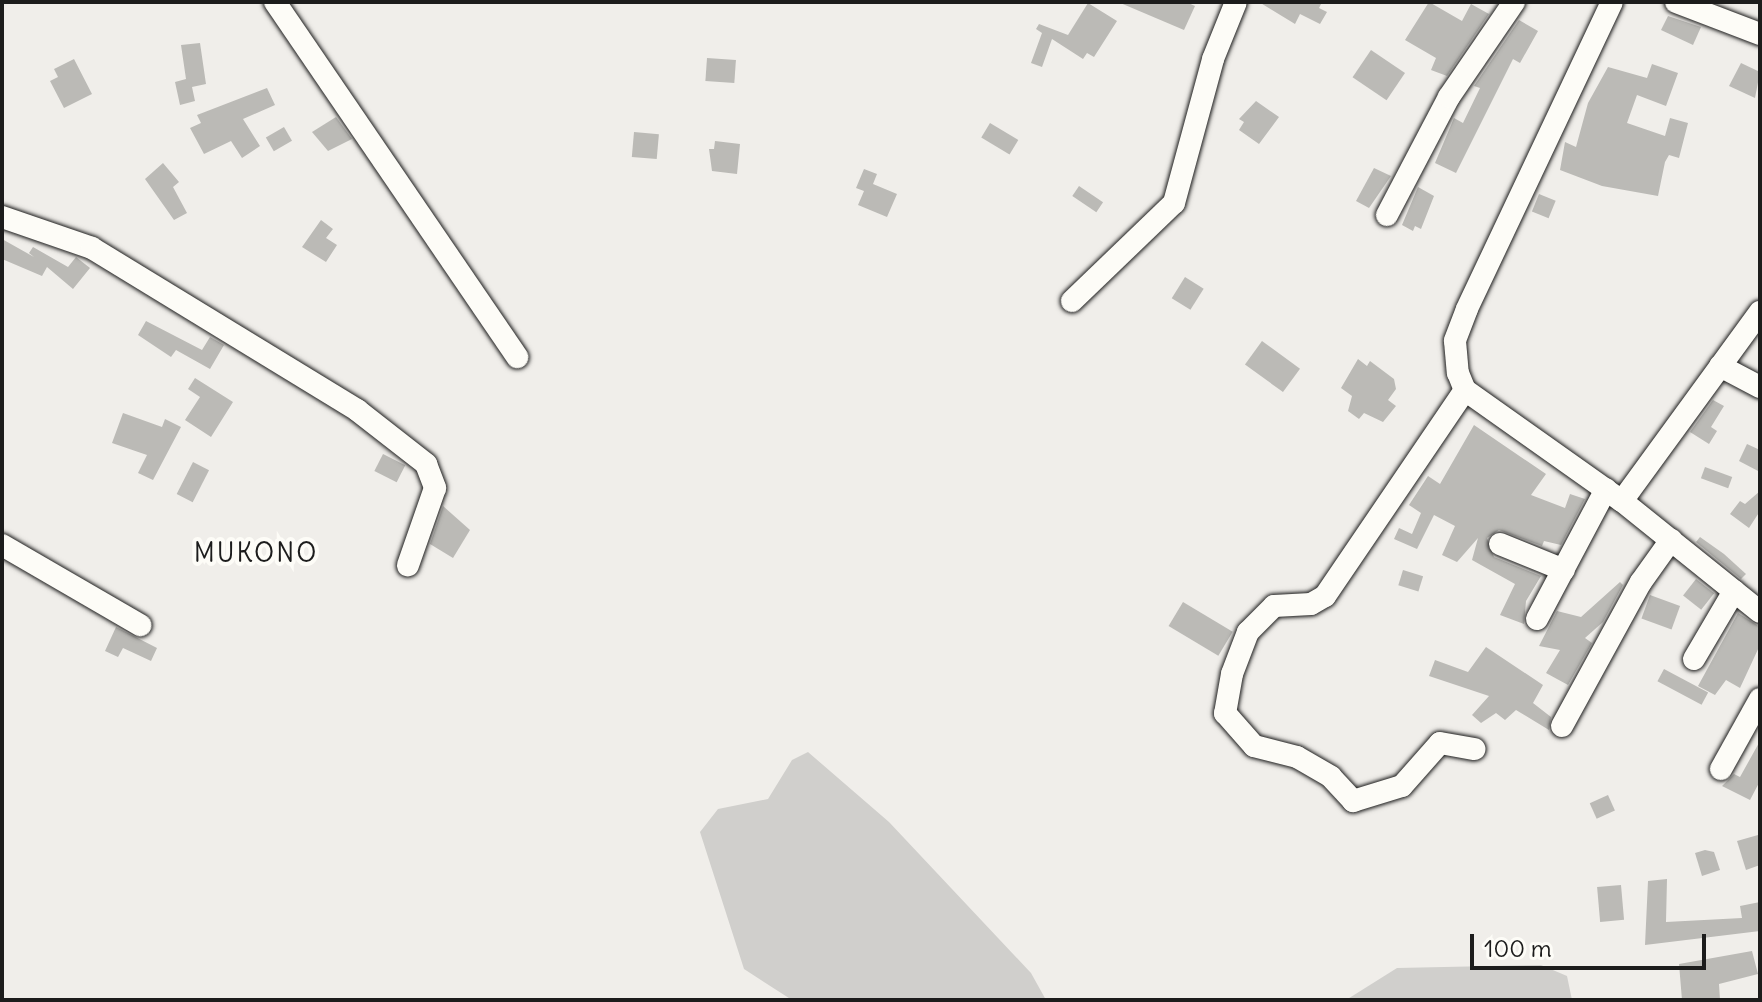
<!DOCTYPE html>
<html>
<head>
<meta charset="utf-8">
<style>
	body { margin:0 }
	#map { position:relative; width:1762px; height:1002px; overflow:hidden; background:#f0eeea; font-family:Delius,sans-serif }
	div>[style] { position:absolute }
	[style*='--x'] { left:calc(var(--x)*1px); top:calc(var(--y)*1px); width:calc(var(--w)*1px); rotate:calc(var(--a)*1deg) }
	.green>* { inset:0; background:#d0cfcc }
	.building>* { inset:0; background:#bbbab6; transform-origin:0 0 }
	.roads { filter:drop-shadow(0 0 2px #1c1c1c) drop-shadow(0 0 2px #1c1c1c) }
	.minor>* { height:22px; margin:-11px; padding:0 11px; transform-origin:11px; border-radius:11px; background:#fdfcf7 }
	span { translate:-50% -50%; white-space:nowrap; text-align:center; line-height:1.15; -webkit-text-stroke:8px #fdfcf7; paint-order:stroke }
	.quarter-label { font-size:26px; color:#1c1c1c; letter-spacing:2px }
	.frame { position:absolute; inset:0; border:4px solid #1c1c1c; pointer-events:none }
	.scale { position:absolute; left:1470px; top:934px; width:236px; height:36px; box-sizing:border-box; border:4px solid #1c1c1c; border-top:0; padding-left:10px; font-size:24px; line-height:28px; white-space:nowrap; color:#1c1c1c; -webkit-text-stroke:6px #fdfcf7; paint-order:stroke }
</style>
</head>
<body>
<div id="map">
	<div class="green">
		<i style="clip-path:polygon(808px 752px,889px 822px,1031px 973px,1046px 1000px,792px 1000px,744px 969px,700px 832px,718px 809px,768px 799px,792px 760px)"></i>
		<i style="clip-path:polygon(1541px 965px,1567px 976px,1572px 1000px,1346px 1000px,1397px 968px)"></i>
	</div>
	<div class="building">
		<i style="clip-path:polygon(1118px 2px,1186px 2px,1195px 6px,1184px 30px)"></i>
		<i style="clip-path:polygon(1259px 2px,1322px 2px,1319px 8px,1327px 12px,1320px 24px,1300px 14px,1295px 24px)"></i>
		<i style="clip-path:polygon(1429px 2px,1462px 21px,1471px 4px,1489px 14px,1447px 76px,1431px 70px,1436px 58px,1405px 40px)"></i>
		<i style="clip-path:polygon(1088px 3px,1117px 21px,1094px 57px,1087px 53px,1083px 59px,1052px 39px,1042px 67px,1031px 63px,1042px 33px,1036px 29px,1039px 24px,1068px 35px)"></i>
		<i style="clip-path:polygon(1668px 16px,1701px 27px,1693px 45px,1661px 30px)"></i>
		<i style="clip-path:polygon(1519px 20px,1538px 31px,1520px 63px,1513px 59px,1456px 173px,1435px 163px,1454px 118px,1463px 123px,1480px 88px,1474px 86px)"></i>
		<i style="clip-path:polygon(200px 43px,206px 84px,192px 87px,195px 101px,180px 105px,175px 82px,186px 79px,181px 45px)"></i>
		<i style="left:1371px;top:50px;width:41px;height:33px;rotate:34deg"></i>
		<i style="left:707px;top:58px;width:29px;height:23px;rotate:4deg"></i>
		<i style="clip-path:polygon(74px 59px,92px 94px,64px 108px,50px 81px,58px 77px,54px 69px)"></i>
		<i style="clip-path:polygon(1741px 63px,1760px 72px,1755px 98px,1729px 86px)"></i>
		<i style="clip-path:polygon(1652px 64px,1678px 73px,1666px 106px,1637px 95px,1627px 123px,1665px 136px,1670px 118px,1688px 123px,1679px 158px,1669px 155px,1665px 162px,1658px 196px,1602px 186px,1560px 170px,1565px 142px,1576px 147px,1588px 103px,1608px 67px,1647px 78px)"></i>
		<i style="clip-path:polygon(267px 88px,275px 105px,243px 119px,260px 146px,242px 158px,231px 141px,204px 154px,190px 128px,201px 123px,197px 115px)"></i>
		<i style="clip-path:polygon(1256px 101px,1279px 117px,1259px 144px,1239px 130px,1244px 122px,1239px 119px)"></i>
		<i style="clip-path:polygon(336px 117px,352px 139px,328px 151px,312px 132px)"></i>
		<i style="left:990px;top:123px;width:33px;height:17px;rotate:31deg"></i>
		<i style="left:284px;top:127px;width:16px;height:21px;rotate:60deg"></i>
		<i style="left:634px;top:132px;width:25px;height:25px;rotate:5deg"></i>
		<i style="clip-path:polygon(715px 141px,740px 144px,737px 174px,712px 171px,709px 149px,714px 149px)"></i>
		<i style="clip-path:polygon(163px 163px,179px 182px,173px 187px,187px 213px,174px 220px,145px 179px)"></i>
		<i style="clip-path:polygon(1374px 168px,1391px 176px,1369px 208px,1356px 201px)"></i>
		<i style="clip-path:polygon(864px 169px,877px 174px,873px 184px,897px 194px,887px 217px,858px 205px,864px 191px,856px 188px)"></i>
		<i style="left:1079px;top:186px;width:29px;height:12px;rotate:34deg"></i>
		<i style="clip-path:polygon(1418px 187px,1434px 196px,1421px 229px,1415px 226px,1413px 231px,1402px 225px)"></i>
		<i style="left:1539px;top:194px;width:18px;height:19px;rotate:22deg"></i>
		<i style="clip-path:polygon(321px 220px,333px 229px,326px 238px,337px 245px,326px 262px,302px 247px)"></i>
		<i style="clip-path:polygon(2px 239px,34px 257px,29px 253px,33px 247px,68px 267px,76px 257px,90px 268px,73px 289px,47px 267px,42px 276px,2px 259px)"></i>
		<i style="left:1185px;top:277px;width:22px;height:25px;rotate:32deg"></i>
		<i style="clip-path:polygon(146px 321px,202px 350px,210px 337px,224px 345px,210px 369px,176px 350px,171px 357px,138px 335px)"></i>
		<i style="left:1262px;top:341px;width:47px;height:29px;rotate:36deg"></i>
		<i style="clip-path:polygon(1358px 359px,1367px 366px,1370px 361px,1394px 379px,1396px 389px,1388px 400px,1396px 406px,1383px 422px,1364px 413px,1359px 419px,1348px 411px,1352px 396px,1341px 388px)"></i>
		<i style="clip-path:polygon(195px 378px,233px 402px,211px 437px,185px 420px,200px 397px,188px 389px)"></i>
		<i style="clip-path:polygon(1713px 400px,1724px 406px,1711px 427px,1717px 431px,1709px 444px,1690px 432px)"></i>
		<i style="clip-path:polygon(123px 413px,162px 427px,165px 419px,181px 427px,153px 480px,138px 473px,147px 455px,112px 443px)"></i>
		<i style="clip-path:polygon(1474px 425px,1546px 474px,1531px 495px,1565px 508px,1570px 494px,1585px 499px,1561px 545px,1544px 541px,1542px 546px,1499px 530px,1487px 538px,1494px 557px,1541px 576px,1526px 601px,1524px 624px,1500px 615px,1515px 584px,1472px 560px,1478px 538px,1457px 562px,1442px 555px,1455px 526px,1434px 515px,1417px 549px,1394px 539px,1399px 528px,1412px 534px,1421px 513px,1409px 505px,1428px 476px,1440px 484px)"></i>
		<i style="clip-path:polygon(1747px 444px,1760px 450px,1760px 472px,1739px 461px)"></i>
		<i style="left:383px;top:454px;width:25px;height:19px;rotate:27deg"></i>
		<i style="left:193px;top:462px;width:18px;height:36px;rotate:27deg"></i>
		<i style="left:1705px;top:467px;width:29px;height:12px;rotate:20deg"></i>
		<i style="clip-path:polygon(1760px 491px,1760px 511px,1749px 528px,1730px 514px,1740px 501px,1745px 504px)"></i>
		<i style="clip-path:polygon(443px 506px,470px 530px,453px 558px,430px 544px)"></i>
		<i style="clip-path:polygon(1700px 537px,1724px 554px,1746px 574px,1741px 579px,1696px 542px)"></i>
		<i style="left:1403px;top:570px;width:21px;height:16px;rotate:17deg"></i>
		<i style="left:1696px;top:579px;width:23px;height:21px;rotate:38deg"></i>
		<i style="clip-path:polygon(1620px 582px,1623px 585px,1603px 622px,1585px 638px,1592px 643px,1568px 685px,1546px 673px,1560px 650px,1539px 646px,1557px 611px,1581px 617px)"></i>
		<i style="left:1650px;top:595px;width:32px;height:25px;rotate:20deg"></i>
		<i style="left:1183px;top:602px;width:58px;height:28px;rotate:31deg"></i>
		<i style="clip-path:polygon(1738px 613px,1760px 627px,1760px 645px,1740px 688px,1726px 680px,1715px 695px,1698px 686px)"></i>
		<i style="clip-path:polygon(116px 627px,157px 648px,151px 661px,123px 648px,118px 657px,105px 651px)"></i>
		<i style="clip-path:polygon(1486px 647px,1543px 685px,1533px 703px,1551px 717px,1549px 730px,1516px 710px,1505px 720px,1496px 713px,1481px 723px,1472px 715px,1489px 696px,1429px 676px,1435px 660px,1468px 672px)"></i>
		<i style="left:1664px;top:669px;width:50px;height:14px;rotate:28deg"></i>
		<i style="clip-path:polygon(1760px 741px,1760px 781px,1750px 800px,1722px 786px,1734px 774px,1740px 777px)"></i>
		<i style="left:1608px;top:795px;width:17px;height:20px;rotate:66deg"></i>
		<i style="clip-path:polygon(1758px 835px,1760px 865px,1746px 870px,1737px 841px)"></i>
		<i style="clip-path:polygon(1705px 850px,1714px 852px,1720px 870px,1702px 876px,1695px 853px)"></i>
		<i style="clip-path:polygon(1667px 879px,1666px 922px,1742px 918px,1740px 906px,1760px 902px,1760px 931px,1645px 945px,1648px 881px)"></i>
		<i style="left:1621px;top:885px;width:35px;height:24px;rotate:85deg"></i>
		<i style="clip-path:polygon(1752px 951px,1758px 974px,1719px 984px,1720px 1000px,1682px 1000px,1679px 964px)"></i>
	</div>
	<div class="roads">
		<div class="minor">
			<i style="--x:275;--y:2;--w:430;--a:55.7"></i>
			<i style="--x:1612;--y:2;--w:340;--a:115.3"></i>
			<i style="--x:1467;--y:309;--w:34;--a:111"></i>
			<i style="--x:1455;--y:341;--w:32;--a:85"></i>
			<i style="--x:1458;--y:373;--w:18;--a:68"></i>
			<i style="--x:1465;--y:390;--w:192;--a:35.3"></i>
			<i style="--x:1622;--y:501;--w:177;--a:38.8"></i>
			<i style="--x:1676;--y:2;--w:90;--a:20.9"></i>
			<i style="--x:1387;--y:215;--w:133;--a:-62.3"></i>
			<i style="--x:1449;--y:97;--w:115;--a:-55.6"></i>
			<i style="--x:2;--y:217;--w:95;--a:19"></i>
			<i style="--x:92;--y:248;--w:311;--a:31.4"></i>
			<i style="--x:357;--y:410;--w:88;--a:38"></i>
			<i style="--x:426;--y:464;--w:26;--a:69"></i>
			<i style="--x:435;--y:488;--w:82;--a:109.3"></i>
			<i style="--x:1072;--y:301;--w:141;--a:-43.9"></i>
			<i style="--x:1174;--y:203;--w:149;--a:-74.8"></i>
			<i style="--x:1213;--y:59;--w:61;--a:-68"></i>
			<i style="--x:1720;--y:366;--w:45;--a:27.7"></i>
			<i style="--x:1465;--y:390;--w:249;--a:124.2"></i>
			<i style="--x:1325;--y:596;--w:16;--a:150"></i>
			<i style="--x:1311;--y:604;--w:37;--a:177"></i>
			<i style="--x:1274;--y:606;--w:37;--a:135"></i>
			<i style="--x:1248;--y:632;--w:45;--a:110.9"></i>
			<i style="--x:1232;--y:674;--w:40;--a:100"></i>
			<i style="--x:1225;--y:713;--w:44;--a:48.7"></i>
			<i style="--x:1254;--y:746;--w:44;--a:14.3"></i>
			<i style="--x:1297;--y:757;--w:39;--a:30"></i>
			<i style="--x:1331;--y:777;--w:33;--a:47"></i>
			<i style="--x:1353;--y:801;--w:51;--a:-17"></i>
			<i style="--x:1402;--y:786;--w:57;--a:-48.5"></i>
			<i style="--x:1440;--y:743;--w:35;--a:10"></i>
			<i style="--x:1622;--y:501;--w:234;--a:-53.9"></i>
			<i style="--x:1500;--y:544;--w:69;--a:22.1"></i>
			<i style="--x:2;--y:545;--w:160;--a:30.1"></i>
			<i style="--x:1537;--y:619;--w:147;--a:-62"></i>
			<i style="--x:1694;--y:659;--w:79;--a:-59.5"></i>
			<i style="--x:1562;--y:726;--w:164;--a:-61.3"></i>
			<i style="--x:1641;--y:582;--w:52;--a:-54.5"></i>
			<i style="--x:1721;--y:769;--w:80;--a:-60.9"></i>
		</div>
	</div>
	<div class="quarter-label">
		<span style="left:256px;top:553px">MUKONO</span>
	</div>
	<div class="frame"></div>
	<div class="scale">100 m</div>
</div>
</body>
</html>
